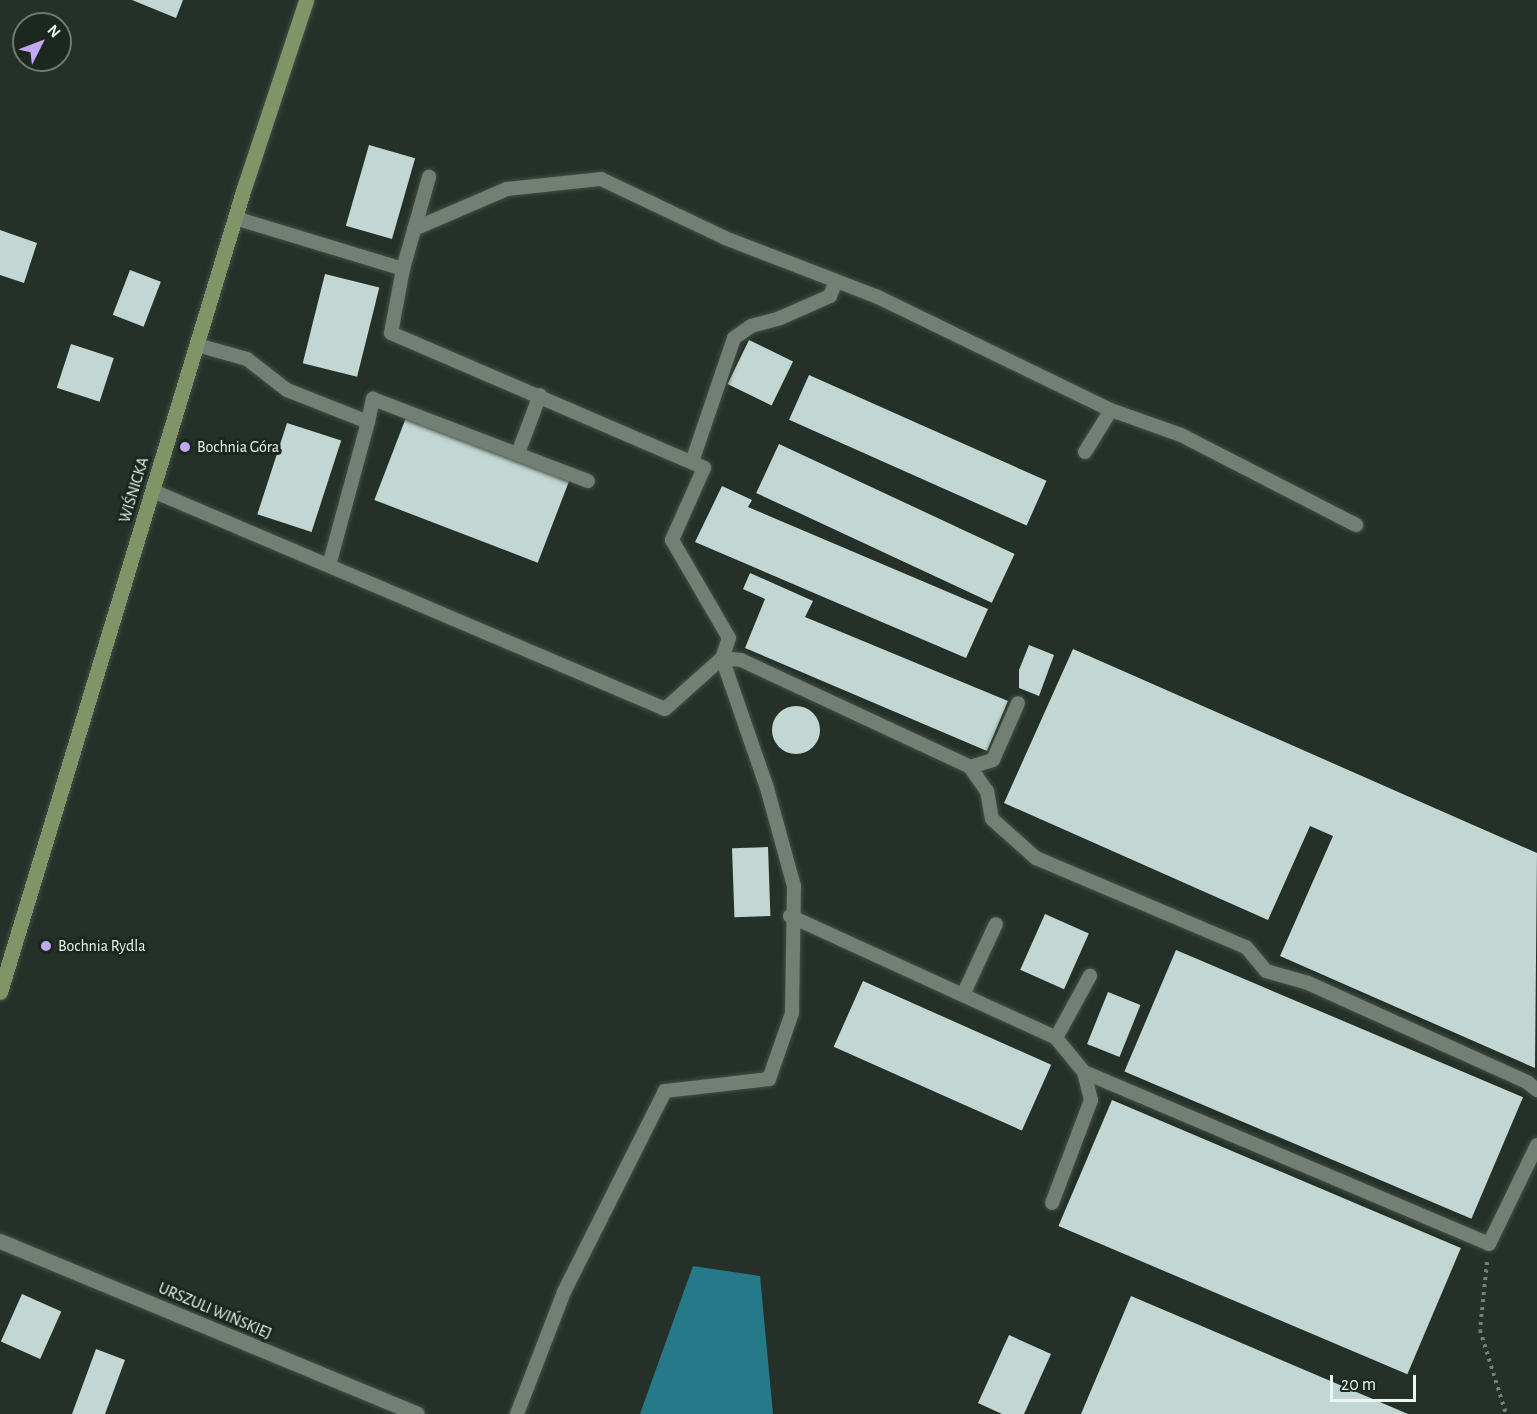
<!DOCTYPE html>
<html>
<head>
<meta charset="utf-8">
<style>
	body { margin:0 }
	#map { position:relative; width:1537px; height:1414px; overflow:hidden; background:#253128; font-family:"Alegreya Sans",sans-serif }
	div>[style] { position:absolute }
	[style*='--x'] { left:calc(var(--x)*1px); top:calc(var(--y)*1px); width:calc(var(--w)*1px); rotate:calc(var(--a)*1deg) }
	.water>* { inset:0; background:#267988 }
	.building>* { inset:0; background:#c2d7d3; transform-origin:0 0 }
	.round { border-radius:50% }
	.path>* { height:4px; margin-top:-2px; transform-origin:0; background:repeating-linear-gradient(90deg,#757f77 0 3px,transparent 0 7.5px) }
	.roads { filter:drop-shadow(0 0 2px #434e46) drop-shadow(0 0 2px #434e46) }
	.service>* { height:14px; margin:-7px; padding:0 7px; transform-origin:7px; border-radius:7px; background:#717f75 }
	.minor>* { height:15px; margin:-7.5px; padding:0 7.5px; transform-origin:7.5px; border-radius:7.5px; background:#717f75 }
	.secondary>* { height:15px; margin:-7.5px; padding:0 7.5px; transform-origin:7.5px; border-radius:7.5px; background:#7f9567 }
	.dots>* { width:16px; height:16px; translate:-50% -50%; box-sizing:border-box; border:3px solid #1b271f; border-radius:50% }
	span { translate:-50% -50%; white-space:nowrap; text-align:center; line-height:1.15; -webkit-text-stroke:6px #1b271f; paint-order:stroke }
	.poi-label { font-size:16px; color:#edf5ef }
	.left { translate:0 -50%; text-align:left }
	.street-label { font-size:16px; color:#edf5ef }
	.north { position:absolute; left:12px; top:12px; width:60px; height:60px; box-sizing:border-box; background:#1b271f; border:2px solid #6f7972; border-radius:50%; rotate:48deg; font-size:16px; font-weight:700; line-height:24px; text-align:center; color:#edf5ef }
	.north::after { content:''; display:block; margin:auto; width:21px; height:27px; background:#c2a7f2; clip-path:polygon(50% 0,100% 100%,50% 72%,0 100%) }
	.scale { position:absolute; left:1330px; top:1375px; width:86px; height:27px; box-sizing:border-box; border:3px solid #edf5ef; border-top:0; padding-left:8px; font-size:18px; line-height:21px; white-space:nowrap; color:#edf5ef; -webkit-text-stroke:4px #1b271f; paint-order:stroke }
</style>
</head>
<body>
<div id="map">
	<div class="water">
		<i style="clip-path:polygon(693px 1266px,760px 1276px,773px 1414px,640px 1414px)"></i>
	</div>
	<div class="building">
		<i style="clip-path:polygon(132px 0,183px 0,176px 18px)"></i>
		<i style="left:369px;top:145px;width:48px;height:84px;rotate:16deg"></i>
		<i style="clip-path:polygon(0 230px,37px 243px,24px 283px,0 275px)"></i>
		<i style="left:130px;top:270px;width:33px;height:48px;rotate:21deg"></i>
		<i style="left:325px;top:274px;width:56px;height:92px;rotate:14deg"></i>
		<i style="left:749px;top:340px;width:49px;height:49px;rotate:26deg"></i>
		<i style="left:71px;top:344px;width:45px;height:46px;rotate:18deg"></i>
		<i style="left:809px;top:375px;width:260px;height:49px;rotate:24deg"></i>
		<i style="left:407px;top:415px;width:175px;height:91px;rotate:21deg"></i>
		<i style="left:287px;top:423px;width:57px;height:96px;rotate:18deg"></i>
		<i style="left:779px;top:444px;width:260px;height:54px;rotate:25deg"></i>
		<i style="clip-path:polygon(722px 486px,752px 500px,748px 507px,988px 609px,966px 658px,695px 542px)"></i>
		<i style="clip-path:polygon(750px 573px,813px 601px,805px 617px,1008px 701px,987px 751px,745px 648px,765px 599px,743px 589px)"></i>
		<i style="clip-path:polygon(1029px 645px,1054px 655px,1039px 696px,1019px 688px,1019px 670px)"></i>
		<i style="clip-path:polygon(1073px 649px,1537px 853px,1535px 1068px,1280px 956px,1333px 836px,1310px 826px,1268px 920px,1004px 803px)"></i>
		<i class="round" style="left:772px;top:706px;width:48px;height:48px"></i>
		<i style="left:768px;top:847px;width:69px;height:36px;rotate:88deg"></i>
		<i style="left:1045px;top:914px;width:48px;height:61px;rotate:24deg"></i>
		<i style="left:1176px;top:950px;width:377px;height:132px;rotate:23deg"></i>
		<i style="left:863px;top:981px;width:206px;height:72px;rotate:24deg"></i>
		<i style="left:1108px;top:992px;width:35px;height:56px;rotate:22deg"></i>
		<i style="left:1112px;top:1100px;width:379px;height:137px;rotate:23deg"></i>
		<i style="left:22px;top:1294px;width:43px;height:52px;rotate:24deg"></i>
		<i style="clip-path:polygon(1131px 1296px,1408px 1414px,1081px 1414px)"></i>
		<i style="clip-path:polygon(1009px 1335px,1051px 1354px,1024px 1414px,1002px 1414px,978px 1403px)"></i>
		<i style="clip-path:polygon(96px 1349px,125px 1360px,105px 1414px,72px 1414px)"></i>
	</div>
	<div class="path">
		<i style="--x:1487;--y:1262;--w:68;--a:95.9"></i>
		<i style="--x:1480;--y:1330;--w:88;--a:72.8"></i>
	</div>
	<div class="roads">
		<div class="service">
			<i style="--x:235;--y:218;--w:176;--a:16.9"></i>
			<i style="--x:403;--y:269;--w:65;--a:100.6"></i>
			<i style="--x:391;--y:333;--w:341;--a:23.3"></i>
			<i style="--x:704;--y:468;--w:79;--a:114"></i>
			<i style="--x:672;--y:540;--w:113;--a:59.8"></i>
			<i style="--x:729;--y:638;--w:21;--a:109"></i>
			<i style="--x:722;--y:658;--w:138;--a:70.9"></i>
			<i style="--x:767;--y:788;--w:102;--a:74.6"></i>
			<i style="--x:794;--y:886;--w:127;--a:90.9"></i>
			<i style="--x:792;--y:1013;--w:70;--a:109.2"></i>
			<i style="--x:769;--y:1079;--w:105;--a:173.4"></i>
			<i style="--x:665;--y:1091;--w:225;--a:116.7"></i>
			<i style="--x:564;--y:1292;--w:131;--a:111.1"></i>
			<i style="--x:414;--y:229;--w:101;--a:-23.3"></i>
			<i style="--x:507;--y:189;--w:95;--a:-6.1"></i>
			<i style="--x:601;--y:179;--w:137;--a:25.4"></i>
			<i style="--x:725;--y:238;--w:164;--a:21.1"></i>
			<i style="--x:878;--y:297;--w:259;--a:25.9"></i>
			<i style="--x:1111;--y:410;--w:74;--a:19.7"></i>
			<i style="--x:1181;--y:435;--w:197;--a:27.2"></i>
			<i style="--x:403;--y:269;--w:96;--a:-74.2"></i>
			<i style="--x:197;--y:345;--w:52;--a:15.6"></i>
			<i style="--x:247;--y:359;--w:51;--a:37.8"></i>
			<i style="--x:287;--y:390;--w:87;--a:21.6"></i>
			<i style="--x:368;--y:422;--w:149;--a:105.2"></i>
			<i style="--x:368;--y:422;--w:24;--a:-78"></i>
			<i style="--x:373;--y:399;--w:230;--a:20.9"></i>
			<i style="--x:1085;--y:452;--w:49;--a:-58.2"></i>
			<i style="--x:518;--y:453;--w:62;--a:-69.2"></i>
			<i style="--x:692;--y:462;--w:131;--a:-71.3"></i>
			<i style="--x:734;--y:338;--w:21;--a:-35"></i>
			<i style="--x:751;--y:326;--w:30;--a:-15"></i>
			<i style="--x:780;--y:318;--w:55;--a:-23.7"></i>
			<i style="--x:830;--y:296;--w:16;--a:-68"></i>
			<i style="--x:153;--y:491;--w:556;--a:23.06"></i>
			<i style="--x:665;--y:709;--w:76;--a:-41.8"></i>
			<i style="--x:722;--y:658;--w:19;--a:6"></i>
			<i style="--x:741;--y:660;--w:253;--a:25"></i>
			<i style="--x:970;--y:767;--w:29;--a:55"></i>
			<i style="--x:987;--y:791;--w:28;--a:80"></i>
			<i style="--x:992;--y:819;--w:59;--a:41.6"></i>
			<i style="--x:1036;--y:858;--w:228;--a:23"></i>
			<i style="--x:1246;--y:947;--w:31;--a:50"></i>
			<i style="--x:1266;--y:971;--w:44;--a:15.9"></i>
			<i style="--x:1308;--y:983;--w:240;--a:24.3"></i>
			<i style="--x:1527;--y:1082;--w:13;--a:39"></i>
			<i style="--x:970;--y:767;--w:24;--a:-17"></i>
			<i style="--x:993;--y:760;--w:62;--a:-66.3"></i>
			<i style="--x:790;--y:916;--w:293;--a:24.6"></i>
			<i style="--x:1056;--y:1038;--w:44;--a:50.5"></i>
			<i style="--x:1084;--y:1072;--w:29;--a:76"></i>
			<i style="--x:1091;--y:1100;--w:110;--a:110.7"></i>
			<i style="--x:963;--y:995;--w:78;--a:-65.1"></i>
			<i style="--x:1056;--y:1038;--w:71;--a:-61.3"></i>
			<i style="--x:1084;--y:1072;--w:440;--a:23"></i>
			<i style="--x:1489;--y:1244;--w:110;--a:-64.1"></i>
		</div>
		<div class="minor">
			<i style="--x:0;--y:1241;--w:451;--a:22.5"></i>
		</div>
		<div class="secondary">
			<i style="--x:0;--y:992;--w:840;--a:-73.12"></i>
			<i style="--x:244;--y:188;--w:198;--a:-71.7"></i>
		</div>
	</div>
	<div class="dots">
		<i style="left:185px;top:447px;background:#c2a7f2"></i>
		<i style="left:46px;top:946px;background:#c2a7f2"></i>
	</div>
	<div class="poi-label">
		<span class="left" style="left:197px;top:447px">Bochnia Góra</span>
		<span class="left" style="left:58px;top:946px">Bochnia Rydla</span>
	</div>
	<div class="street-label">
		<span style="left:134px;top:490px;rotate:-73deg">WIŚNICKA</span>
		<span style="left:215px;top:1311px;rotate:23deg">URSZULI WIŃSKIEJ</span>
	</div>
	<div class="north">N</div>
	<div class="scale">20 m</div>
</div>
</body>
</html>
